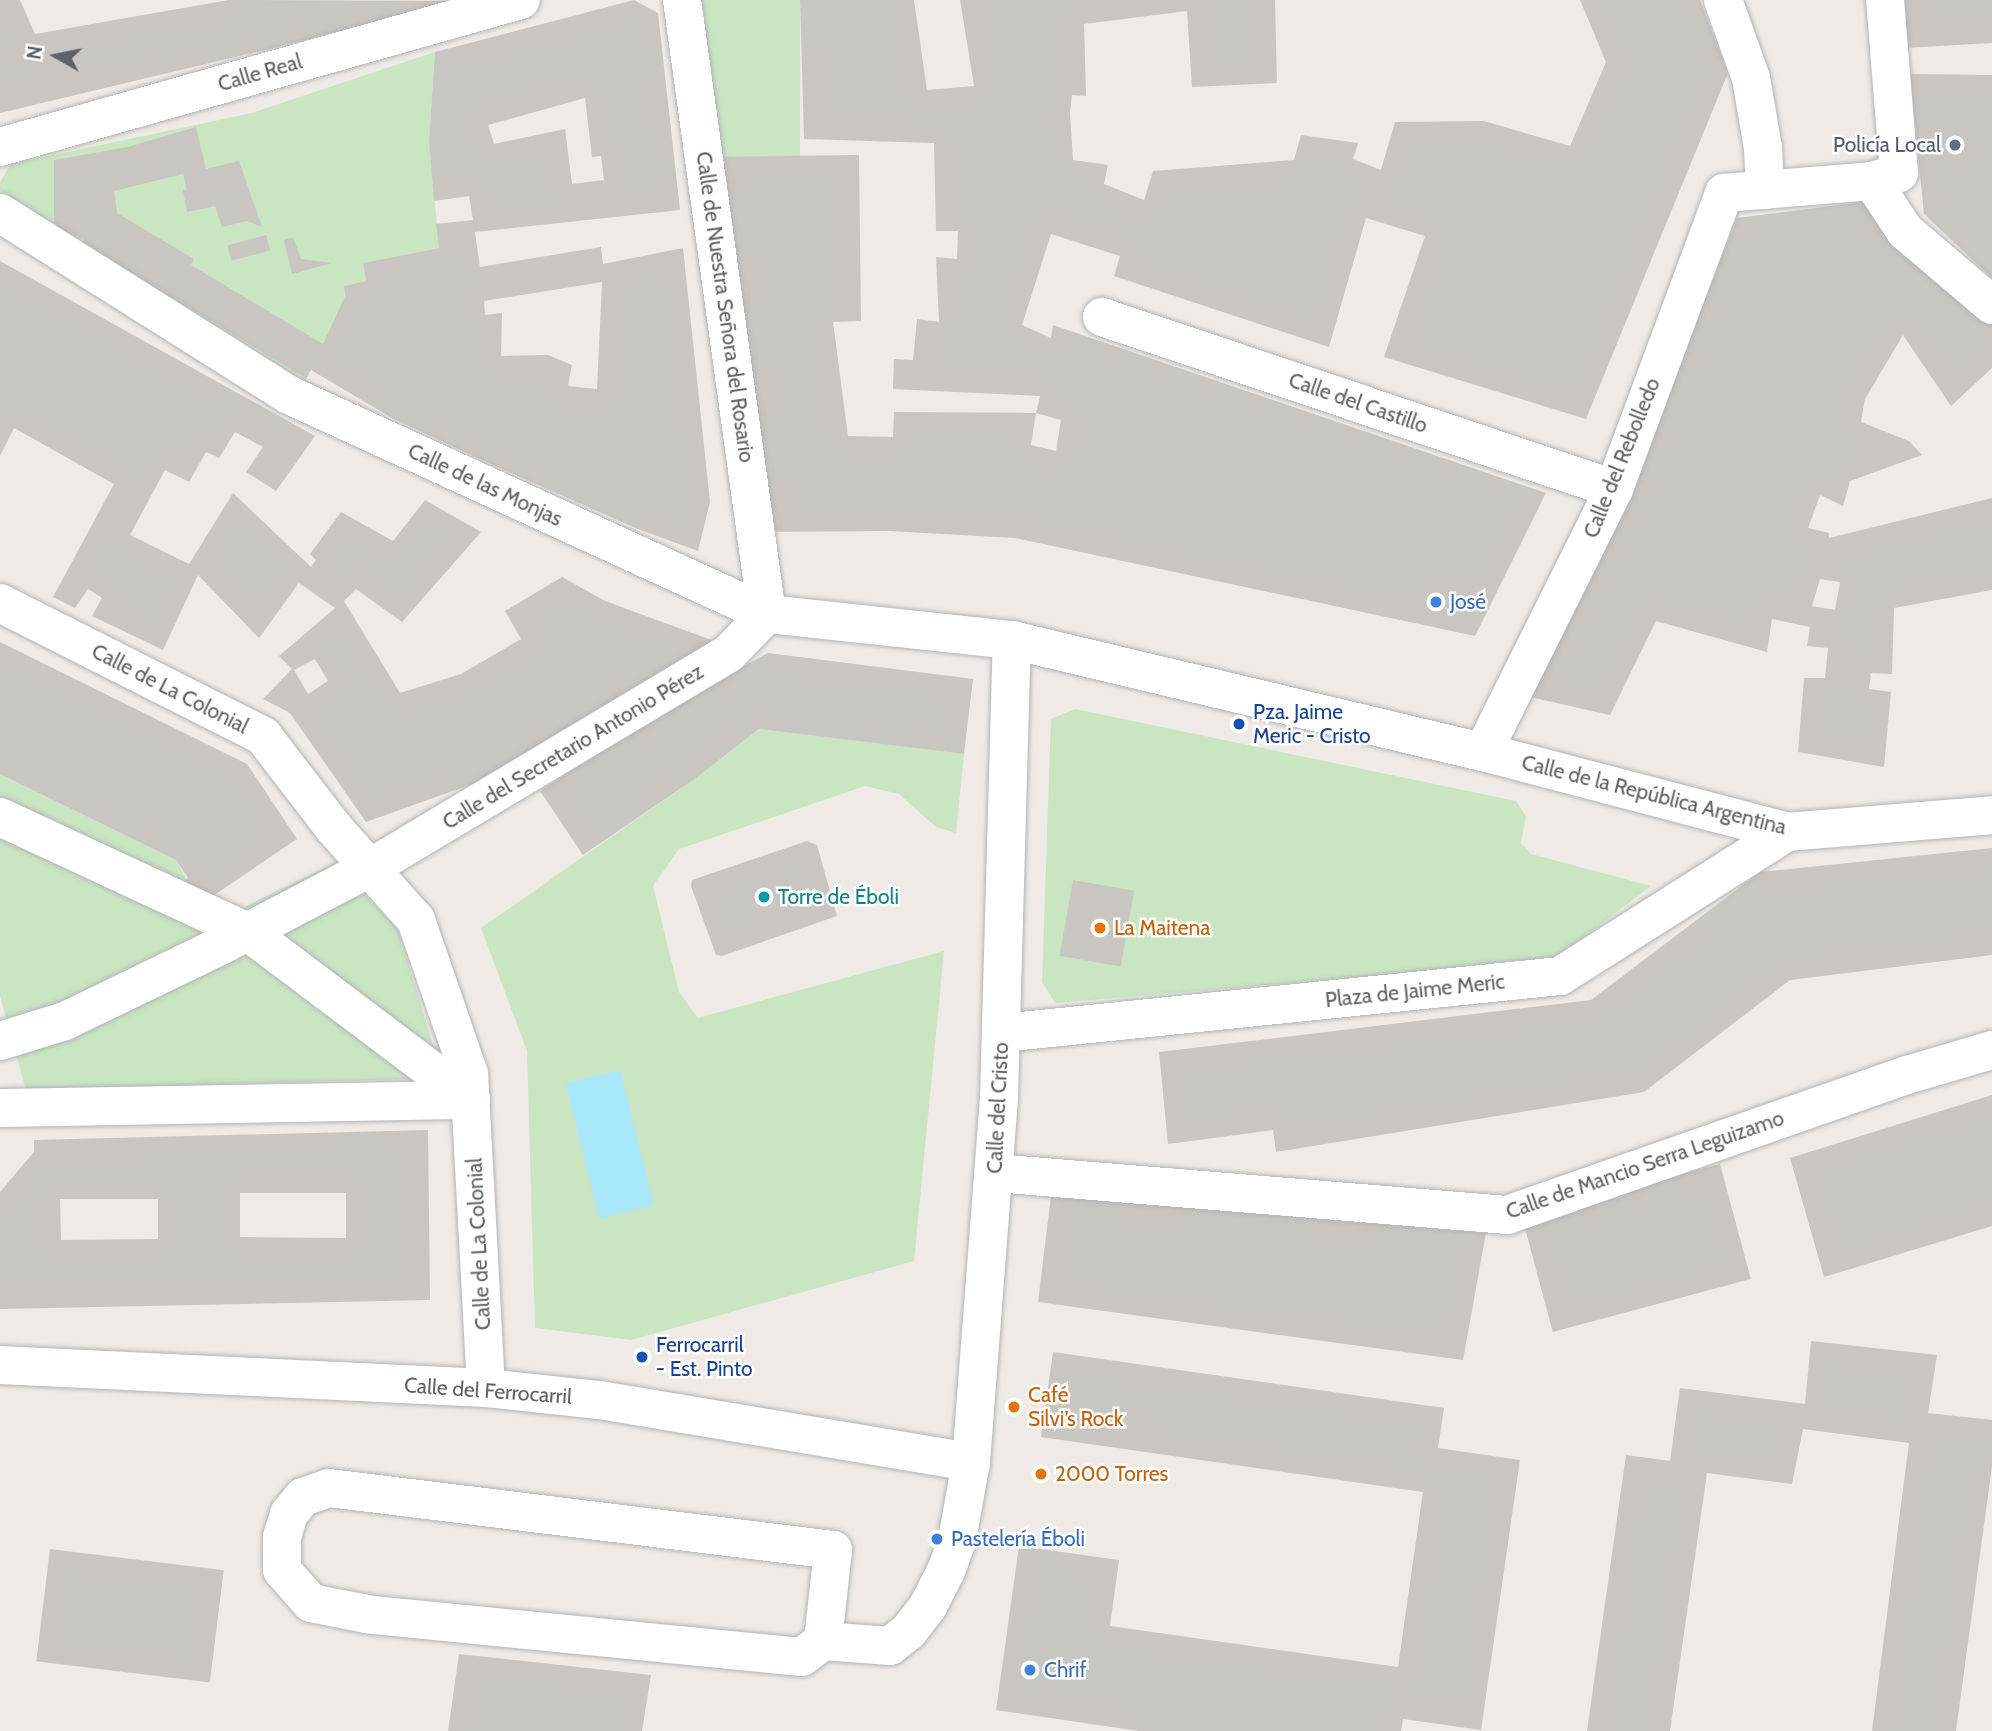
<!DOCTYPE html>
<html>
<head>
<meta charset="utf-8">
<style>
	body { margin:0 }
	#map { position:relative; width:1992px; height:1731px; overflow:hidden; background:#efeae5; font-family:Cabin,sans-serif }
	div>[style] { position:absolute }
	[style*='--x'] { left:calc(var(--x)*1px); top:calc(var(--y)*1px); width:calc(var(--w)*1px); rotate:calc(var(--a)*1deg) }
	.green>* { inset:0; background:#c9e5c2; transform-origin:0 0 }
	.water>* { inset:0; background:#a7e8fd; transform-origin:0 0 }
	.building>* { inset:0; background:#c9c5c1; transform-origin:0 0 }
	.roads { filter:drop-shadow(0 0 2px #b0b4b7) drop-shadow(0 0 2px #b0b4b7) }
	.minor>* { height:38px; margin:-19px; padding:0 19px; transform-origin:19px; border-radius:19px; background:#fff }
	.dots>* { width:19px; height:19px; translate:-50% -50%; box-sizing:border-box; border:4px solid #fff; border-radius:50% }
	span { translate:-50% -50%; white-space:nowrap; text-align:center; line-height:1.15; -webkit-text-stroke:5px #fff; paint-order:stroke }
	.street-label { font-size:21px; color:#5c6265 }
	.service-label { font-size:21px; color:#4e5e75 }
	.right { translate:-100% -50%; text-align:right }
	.shop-label { font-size:21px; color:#366cbe }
	.left { translate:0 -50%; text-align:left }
	.transit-label { font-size:21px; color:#164399 }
	.culture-label { font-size:21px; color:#0d838f }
	.food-label { font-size:21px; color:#c56008 }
	.north { position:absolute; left:21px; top:21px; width:70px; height:70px; -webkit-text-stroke:5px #fff; paint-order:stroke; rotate:279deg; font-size:19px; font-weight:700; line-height:28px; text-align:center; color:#5c6265 }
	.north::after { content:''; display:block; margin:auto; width:24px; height:32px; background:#5c6265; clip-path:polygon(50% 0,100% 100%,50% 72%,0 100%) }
</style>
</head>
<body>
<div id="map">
	<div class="green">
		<i style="left:700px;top:0;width:100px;height:158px"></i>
		<i style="clip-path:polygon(435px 52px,429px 141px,439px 248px,363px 263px,366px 281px,344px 286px,345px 296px,304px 384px,50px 233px,0 190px,0 182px,11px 164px,252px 113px)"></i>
		<i style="clip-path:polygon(1075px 709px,1516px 801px,1526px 816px,1521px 843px,1531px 854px,1651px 886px,1552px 961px,1055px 1003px,1042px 982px,1051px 719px)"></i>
		<i style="clip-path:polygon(759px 729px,964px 754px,956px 833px,936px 827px,899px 794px,865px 786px,679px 849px,653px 886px,679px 992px,698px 1018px,944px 951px,914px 1261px,631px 1340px,535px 1328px,527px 1051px,481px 928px,693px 780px)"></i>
		<i style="clip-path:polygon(0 774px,176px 860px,210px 924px,334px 863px,398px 929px,443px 1078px,26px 1090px,0 996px)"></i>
	</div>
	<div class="water">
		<i style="left:620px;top:1070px;width:139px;height:56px;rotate:76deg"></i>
	</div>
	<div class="building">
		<i style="clip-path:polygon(0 0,20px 0,35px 34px,229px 0,453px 1px,290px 44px,0 113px)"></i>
		<i style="clip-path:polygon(evenodd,634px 0,658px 13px,680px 210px,475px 232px,480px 267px,601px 247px,603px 264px,683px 248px,710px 502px,698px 551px,638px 529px,493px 465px,392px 418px,311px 370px,306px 378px,171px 297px,83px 242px,84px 239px,54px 229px,54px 160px,128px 147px,196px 127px,206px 169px,239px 161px,262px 227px,247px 221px,222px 227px,215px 206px,187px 212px,183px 190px,187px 190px,183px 174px,114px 191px,117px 213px,194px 259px,191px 265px,323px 344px,345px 296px,344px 286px,366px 281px,363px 263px,439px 248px,436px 224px,473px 220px,469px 196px,434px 201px,429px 141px,435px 52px,634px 0,585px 98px,592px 157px,601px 156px,604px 180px,572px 184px,565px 129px,494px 144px,488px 125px,585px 98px,634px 0,602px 282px,597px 389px,568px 386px,572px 365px,548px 355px,501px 356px,502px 313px,485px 315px,484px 301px,602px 282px)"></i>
		<i style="clip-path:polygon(evenodd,800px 0,914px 0,927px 90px,974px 86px,960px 0,1275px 0,1277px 83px,1192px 87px,1187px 11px,1084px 24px,1086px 96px,1072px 95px,1070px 113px,1073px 160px,1108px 165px,1104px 184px,1144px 200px,1153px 171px,1294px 160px,1301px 135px,1358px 143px,1353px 159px,1381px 170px,1395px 122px,1484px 121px,1570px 146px,1606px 62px,1580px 0,1700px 0,1728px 73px,1586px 419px,1384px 357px,1425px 236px,1366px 218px,1329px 347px,1114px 276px,1120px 256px,1051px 234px,1022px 325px,1051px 338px,1053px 325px,1546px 493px,1475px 636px,1015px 538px,889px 531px,764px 532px,714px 157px,859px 155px,861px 321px,833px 322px,848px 436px,893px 437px,894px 412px,1036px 413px,1040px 396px,893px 389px,894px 359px,913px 360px,917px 319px,939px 322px,936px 257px,957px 259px,958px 231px,936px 231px,934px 143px,804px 139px,800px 0,1036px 413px,1061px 420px,1056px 451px,1031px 445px,1036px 413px)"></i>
		<i style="clip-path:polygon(1900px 0,1992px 0,1992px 43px,1904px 48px)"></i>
		<i style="clip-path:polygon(1910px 74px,1992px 75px,1992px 278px,1924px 214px)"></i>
		<i style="clip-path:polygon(evenodd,1862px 202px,1949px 291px,1992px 324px,1992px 368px,1951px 406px,1903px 335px,1865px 399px,1861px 422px,1909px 441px,1922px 455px,1850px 481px,1843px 506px,1820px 495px,1808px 528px,1829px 533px,1829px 538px,1992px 498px,1992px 590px,1894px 608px,1892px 674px,1871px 673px,1869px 689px,1891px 692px,1884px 767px,1798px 752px,1804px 678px,1825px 678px,1828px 648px,1807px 646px,1810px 627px,1772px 619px,1767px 652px,1656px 621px,1610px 715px,1530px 697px,1634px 481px,1737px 218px,1862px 202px,1820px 579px,1840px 582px,1835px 610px,1812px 606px,1820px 579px)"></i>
		<i style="left:266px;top:235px;width:16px;height:40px;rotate:75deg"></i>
		<i style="clip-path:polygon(293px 237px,301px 259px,332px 263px,292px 274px,284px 240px)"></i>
		<i style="clip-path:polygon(evenodd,0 261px,315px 436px,276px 491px,246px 472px,263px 447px,235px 432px,219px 458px,206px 452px,189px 482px,165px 470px,130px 535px,189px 564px,233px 493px,311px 567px,316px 560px,310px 554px,341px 512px,393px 541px,425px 500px,481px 532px,402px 622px,356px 589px,344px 601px,400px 693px,461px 674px,521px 639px,505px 611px,562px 577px,605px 601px,725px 645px,525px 765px,366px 822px,290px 713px,263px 699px,292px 669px,279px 656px,335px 608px,299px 583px,259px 638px,198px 575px,163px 650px,92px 616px,102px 598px,88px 589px,75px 608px,53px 597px,114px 484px,14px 428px,0 456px,0 261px,315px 659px,328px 681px,308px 694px,294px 670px,315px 659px)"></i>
		<i style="clip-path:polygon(0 642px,247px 764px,297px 839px,201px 904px,184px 882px,188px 878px,176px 860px,0 774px)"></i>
		<i style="clip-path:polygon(768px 653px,973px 679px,964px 754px,759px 729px,693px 780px,583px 855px,540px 791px,651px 717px)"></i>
		<i style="clip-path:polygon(807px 841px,817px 845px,837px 916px,722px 956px,716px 955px,691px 886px,692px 880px)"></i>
		<i style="clip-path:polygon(1992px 848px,1992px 955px,1790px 980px,1644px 1092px,1276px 1152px,1273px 1130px,1168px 1144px,1159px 1052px,1591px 1000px,1760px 872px)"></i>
		<i style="left:1073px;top:880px;width:62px;height:77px;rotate:10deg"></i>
		<i style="clip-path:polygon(1992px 1095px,1992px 1226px,1824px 1277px,1790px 1158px)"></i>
		<i style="clip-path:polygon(evenodd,428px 1130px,430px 1300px,0 1309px,0 1192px,34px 1152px,34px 1140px,428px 1130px,240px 1193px,346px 1193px,346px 1238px,240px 1237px,240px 1193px,428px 1130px,60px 1199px,158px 1199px,158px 1239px,61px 1240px,60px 1199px)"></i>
		<i style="left:1720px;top:1164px;width:119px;height:205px;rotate:75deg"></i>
		<i style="clip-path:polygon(1051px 1196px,1486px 1233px,1463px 1360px,1038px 1302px)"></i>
		<i style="clip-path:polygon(1811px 1341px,1937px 1355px,1928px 1413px,1992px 1420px,1992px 1466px,1956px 1731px,1872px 1731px,1909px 1443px,1803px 1429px,1792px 1484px,1707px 1473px,1670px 1731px,1587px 1731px,1626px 1455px,1670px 1461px,1680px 1388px,1805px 1404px)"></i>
		<i style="clip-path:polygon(1053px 1352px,1444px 1408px,1438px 1448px,1520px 1460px,1481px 1730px,1403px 1719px,1401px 1731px,1139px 1731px,996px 1710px,1019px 1546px,1119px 1560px,1110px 1626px,1398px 1667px,1423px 1492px,1041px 1437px)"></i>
		<i style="left:50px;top:1549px;width:175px;height:113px;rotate:7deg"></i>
		<i style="clip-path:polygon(459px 1654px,651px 1675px,642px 1731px,448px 1731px)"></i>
	</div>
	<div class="roads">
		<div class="minor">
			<i style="--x:682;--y:0;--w:620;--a:82.12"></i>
			<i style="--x:1723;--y:0;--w:83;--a:70.3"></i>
			<i style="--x:1751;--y:78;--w:71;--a:80.3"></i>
			<i style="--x:1763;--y:148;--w:42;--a:87.3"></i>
			<i style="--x:0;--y:147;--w:541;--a:-15.76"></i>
			<i style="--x:1872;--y:181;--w:60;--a:56.6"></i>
			<i style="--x:1905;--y:231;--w:114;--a:40.4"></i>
			<i style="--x:0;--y:213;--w:342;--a:32.2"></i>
			<i style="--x:289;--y:395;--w:526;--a:24.62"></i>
			<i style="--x:767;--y:614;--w:246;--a:6.1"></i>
			<i style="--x:1012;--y:640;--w:484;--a:13.4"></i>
			<i style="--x:1483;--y:752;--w:314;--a:14.7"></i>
			<i style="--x:1787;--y:832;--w:206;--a:-4.7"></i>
			<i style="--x:1102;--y:317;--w:540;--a:18.57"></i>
			<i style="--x:0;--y:603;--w:295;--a:26.8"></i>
			<i style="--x:263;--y:736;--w:115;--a:52.4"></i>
			<i style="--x:333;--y:827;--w:125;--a:48.3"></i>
			<i style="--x:416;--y:920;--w:163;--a:71"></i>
			<i style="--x:469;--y:1074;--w:314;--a:86.9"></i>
			<i style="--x:1483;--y:752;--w:294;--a:-63.5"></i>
			<i style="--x:1614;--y:489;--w:316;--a:-69.6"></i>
			<i style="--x:1724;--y:193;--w:148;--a:-4.6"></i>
			<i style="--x:1872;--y:181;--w:28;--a:-17"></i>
			<i style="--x:1899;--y:173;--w:174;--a:-94.6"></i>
			<i style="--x:0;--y:817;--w:273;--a:24.9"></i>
			<i style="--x:248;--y:932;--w:279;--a:37"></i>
			<i style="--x:1002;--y:1033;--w:561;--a:-5.83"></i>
			<i style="--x:1560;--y:976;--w:269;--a:-32.4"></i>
			<i style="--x:0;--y:1041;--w:68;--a:-17.1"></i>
			<i style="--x:65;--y:1021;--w:172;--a:-25.8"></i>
			<i style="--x:220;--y:946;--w:169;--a:-27.5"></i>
			<i style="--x:370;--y:868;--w:417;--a:-30.9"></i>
			<i style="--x:728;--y:654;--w:56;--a:-45.7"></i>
			<i style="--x:0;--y:1108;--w:471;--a:-1"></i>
			<i style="--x:995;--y:1173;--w:514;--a:4.69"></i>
			<i style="--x:1507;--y:1215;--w:424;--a:-19.3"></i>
			<i style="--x:1907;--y:1075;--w:89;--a:-16.4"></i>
			<i style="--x:0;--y:1365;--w:487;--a:2.7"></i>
			<i style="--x:486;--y:1388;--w:114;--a:6.1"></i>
			<i style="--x:599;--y:1400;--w:377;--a:9.5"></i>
			<i style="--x:823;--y:1641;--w:26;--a:143"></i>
			<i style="--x:802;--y:1657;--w:437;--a:-174.4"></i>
			<i style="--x:367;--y:1614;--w:57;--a:-168.9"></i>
			<i style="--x:311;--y:1603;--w:44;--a:-131.3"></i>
			<i style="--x:282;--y:1570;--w:33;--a:-90"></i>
			<i style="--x:282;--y:1537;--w:24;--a:-73"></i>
			<i style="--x:289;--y:1514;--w:22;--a:-51"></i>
			<i style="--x:303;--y:1497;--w:28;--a:-19"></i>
			<i style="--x:329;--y:1488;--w:508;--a:7.01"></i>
			<i style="--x:833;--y:1550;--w:92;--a:96.3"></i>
			<i style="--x:823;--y:1641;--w:67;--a:4.3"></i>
			<i style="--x:890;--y:1646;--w:23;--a:-38"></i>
			<i style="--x:908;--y:1632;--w:33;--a:-52"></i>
			<i style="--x:928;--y:1606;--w:39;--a:-63"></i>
			<i style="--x:946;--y:1571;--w:33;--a:-70"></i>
			<i style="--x:957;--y:1540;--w:79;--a:-79.8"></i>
			<i style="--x:971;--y:1462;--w:365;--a:-85.6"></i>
			<i style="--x:999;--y:1098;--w:458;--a:-88.4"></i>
		</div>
	</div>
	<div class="dots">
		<i style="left:1955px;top:145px;background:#5c6f8a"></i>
		<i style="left:1436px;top:602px;background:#3f7fe0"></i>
		<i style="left:1239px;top:724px;background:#1a4fb4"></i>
		<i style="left:764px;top:897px;background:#0f9aa8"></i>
		<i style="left:1100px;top:928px;background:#e8710a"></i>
		<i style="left:642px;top:1357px;background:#1a4fb4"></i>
		<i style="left:1014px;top:1407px;background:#e8710a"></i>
		<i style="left:1041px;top:1474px;background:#e8710a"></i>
		<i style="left:937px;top:1539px;background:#3f7fe0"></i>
		<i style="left:1030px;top:1670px;background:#3f7fe0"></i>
	</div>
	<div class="street-label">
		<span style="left:260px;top:73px;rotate:-16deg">Calle Real</span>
		<span style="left:725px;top:307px;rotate:82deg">Calle de Nuestra Señora del Rosario</span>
		<span style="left:1358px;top:403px;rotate:19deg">Calle del Castillo</span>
		<span style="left:1622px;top:458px;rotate:-68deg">Calle del Rebolledo</span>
		<span style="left:485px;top:485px;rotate:25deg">Calle de las Monjas</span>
		<span style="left:170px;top:689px;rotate:27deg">Calle de La Colonial</span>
		<span style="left:573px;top:747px;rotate:-31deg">Calle del Secretario Antonio Pérez</span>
		<span style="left:1654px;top:795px;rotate:14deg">Calle de la República Argentina</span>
		<span style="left:1415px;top:991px;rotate:-6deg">Plaza de Jaime Meric</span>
		<span style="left:998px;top:1108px;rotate:-87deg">Calle del Cristo</span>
		<span style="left:1645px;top:1165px;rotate:-19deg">Calle de Mancio Serra Leguizamo</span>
		<span style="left:479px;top:1244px;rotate:-93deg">Calle de La Colonial</span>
		<span style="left:488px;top:1391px;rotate:4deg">Calle del Ferrocarril</span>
	</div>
	<div class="service-label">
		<span class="right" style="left:1941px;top:145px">Policía Local</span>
	</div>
	<div class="shop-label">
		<span class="left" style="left:1450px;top:602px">José</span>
		<span class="left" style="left:951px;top:1539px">Pastelería Éboli</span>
		<span class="left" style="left:1044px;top:1670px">Chrif</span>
	</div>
	<div class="transit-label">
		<span class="left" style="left:1253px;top:724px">Pza. Jaime<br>Meric - Cristo</span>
		<span class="left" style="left:656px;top:1357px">Ferrocarril<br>- Est. Pinto</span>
	</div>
	<div class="culture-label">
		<span class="left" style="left:778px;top:897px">Torre de Éboli</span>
	</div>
	<div class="food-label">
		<span class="left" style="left:1114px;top:928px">La Maitena</span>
		<span class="left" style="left:1028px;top:1407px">Café<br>Silvi’s Rock</span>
		<span class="left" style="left:1055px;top:1474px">2000 Torres</span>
	</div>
	<div class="north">N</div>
</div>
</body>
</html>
